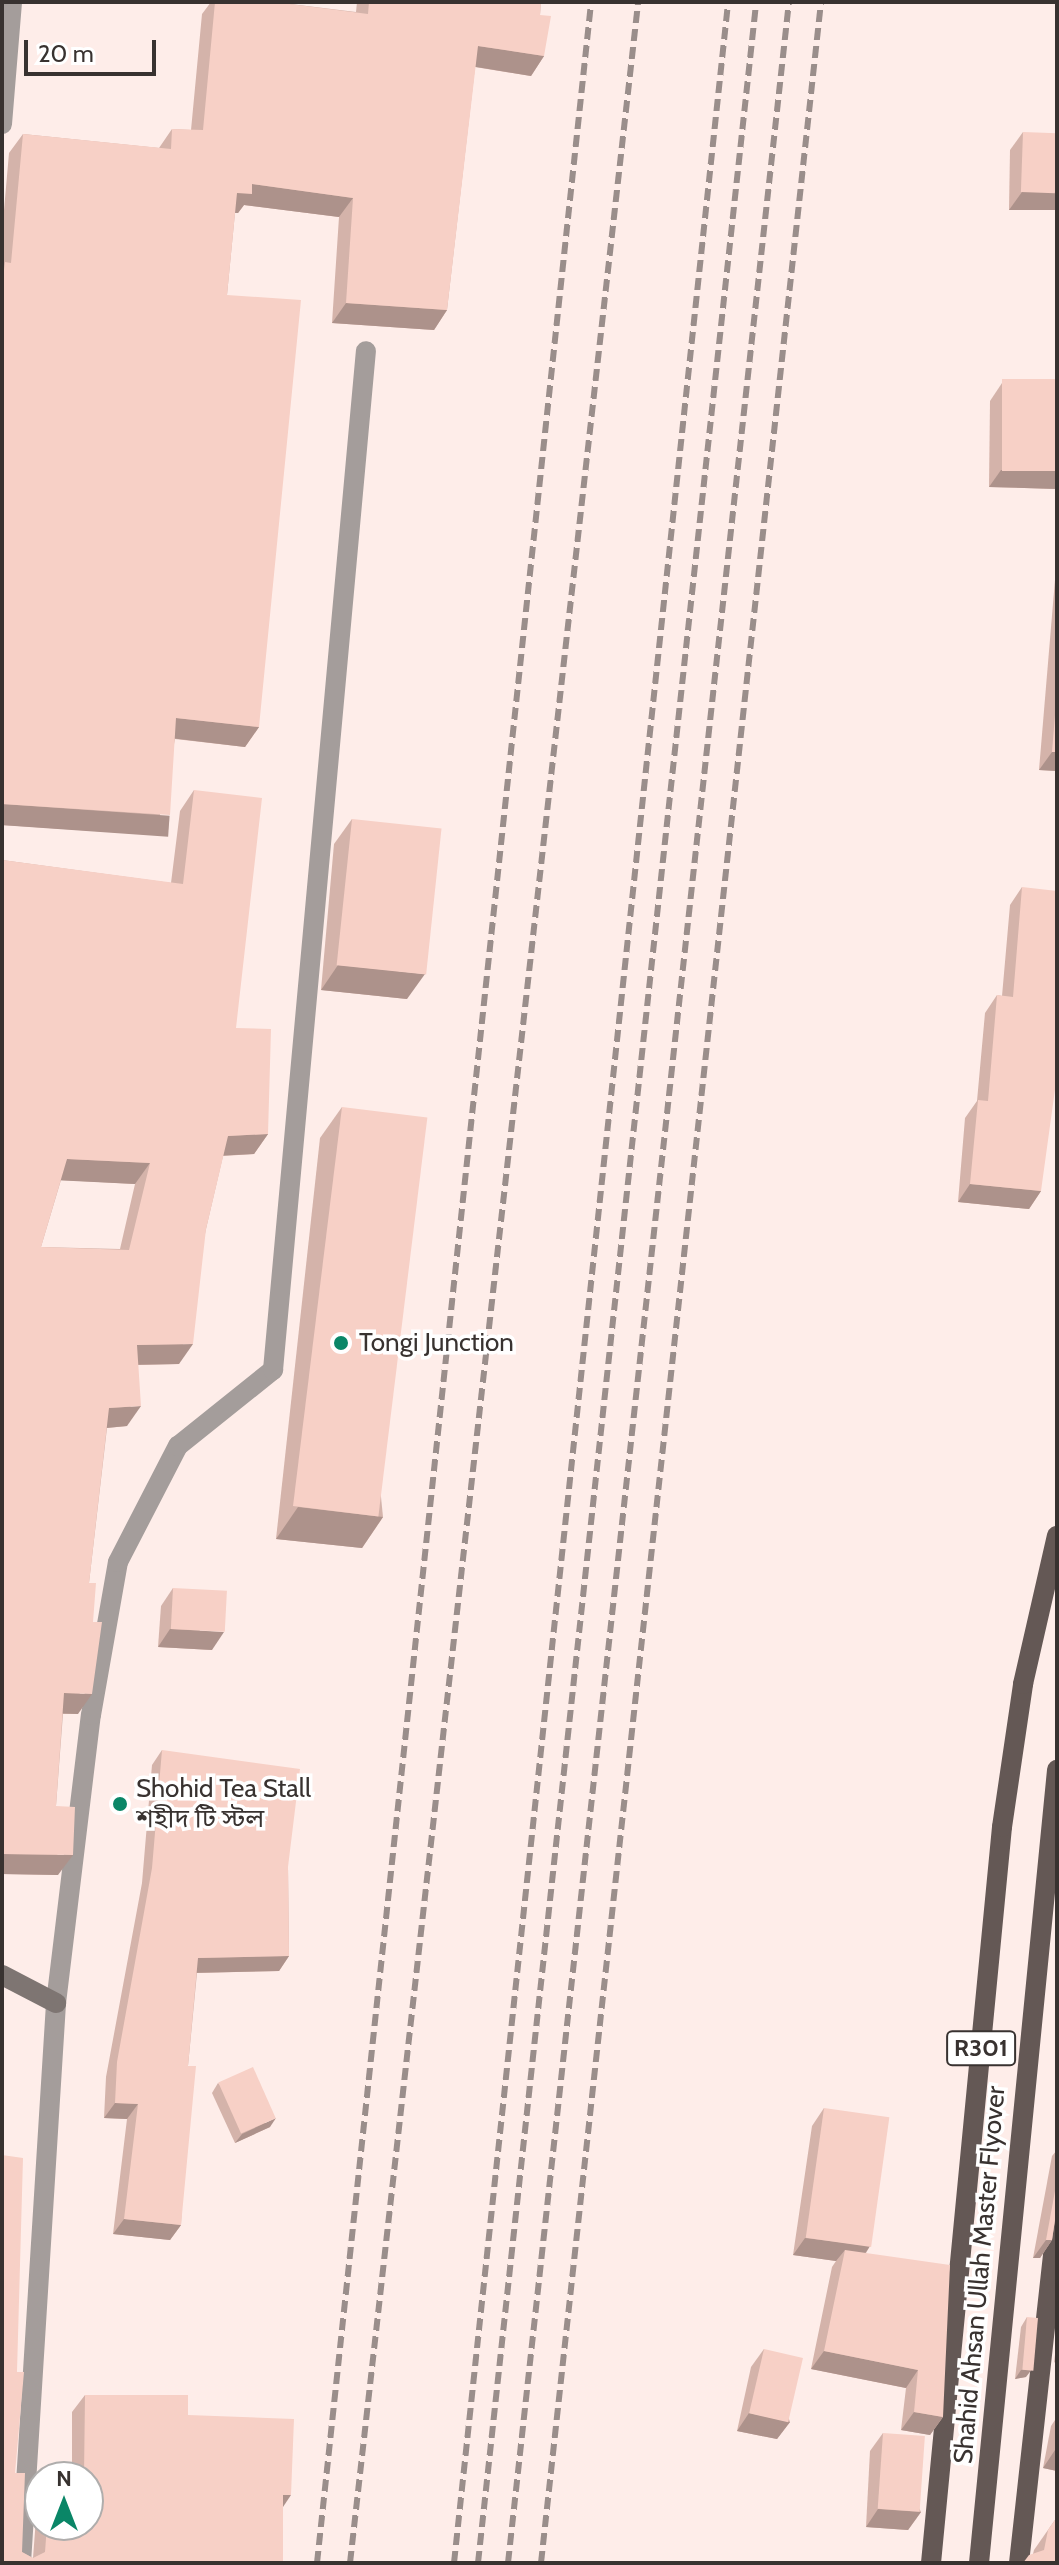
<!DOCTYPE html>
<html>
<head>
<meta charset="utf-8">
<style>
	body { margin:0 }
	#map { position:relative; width:1059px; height:2565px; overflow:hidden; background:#feede9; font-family:Cabin,"Noto Sans Bengali",sans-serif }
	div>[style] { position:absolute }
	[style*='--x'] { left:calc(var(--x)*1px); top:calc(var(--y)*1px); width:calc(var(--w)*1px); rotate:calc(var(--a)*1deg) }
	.street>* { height:20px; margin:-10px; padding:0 10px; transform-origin:10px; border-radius:10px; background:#a49d9b }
	.secondary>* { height:20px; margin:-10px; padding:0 10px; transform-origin:10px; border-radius:10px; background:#7e7572 }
	.primary>* { height:20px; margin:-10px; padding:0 10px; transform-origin:10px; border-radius:10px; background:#645855 }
	.rail>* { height:6px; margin-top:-3px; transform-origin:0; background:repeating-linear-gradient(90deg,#9a8e8b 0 12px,transparent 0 18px) }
	.wall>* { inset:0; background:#d4b3aa }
	.shaded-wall>* { inset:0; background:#ad928b; transform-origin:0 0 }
	.building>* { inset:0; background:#f7d0c6; transform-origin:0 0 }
	.dots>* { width:22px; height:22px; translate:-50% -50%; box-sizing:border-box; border:4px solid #fff; border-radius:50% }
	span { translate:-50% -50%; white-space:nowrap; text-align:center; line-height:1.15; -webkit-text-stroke:7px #fff; paint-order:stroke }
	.shield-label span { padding:2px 6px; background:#fff; border:2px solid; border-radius:6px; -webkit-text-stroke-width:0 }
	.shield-label { font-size:24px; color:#383230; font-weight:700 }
	.poi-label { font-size:26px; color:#383230 }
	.left { translate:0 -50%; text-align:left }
	.street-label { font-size:26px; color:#383230 }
	.frame { position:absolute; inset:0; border:4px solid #383230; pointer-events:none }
	.north { position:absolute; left:24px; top:2461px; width:80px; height:80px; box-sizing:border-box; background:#fff; border:2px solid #afadac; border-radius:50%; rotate:0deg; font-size:22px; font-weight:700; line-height:32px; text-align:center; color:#383230 }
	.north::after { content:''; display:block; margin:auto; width:28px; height:36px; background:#0a8667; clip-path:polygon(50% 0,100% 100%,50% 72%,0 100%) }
	.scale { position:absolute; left:24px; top:40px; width:132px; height:36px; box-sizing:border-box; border:4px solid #383230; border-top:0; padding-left:10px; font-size:24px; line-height:28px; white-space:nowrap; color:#383230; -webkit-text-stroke:6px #fff; paint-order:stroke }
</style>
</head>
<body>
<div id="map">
	<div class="street">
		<i style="--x:2;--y:124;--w:122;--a:-85.3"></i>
		<i style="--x:21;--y:2563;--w:561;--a:-86.42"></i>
		<i style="--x:56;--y:2003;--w:290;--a:-83.1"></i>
		<i style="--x:91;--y:1715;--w:155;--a:-80"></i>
		<i style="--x:118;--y:1562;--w:131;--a:-62.7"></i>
		<i style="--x:178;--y:1446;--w:122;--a:-38.7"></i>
		<i style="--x:273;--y:1370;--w:1023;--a:-84.79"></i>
	</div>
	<div class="secondary">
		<i style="--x:2;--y:1975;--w:61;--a:27.4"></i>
	</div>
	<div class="primary">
		<i style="--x:931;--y:2563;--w:739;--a:-84.49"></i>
		<i style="--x:1002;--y:1827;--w:145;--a:-81.6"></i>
		<i style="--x:1023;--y:1684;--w:152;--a:-77.1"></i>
		<i style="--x:979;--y:2563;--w:797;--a:-84.38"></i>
		<i style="--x:1019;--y:2563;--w:346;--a:-83.7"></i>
	</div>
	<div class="rail">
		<i style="--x:317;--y:2563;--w:2576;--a:-83.89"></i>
		<i style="--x:350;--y:2563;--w:2577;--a:-83.58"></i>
		<i style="--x:454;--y:2563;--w:2576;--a:-83.89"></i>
		<i style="--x:478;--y:2563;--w:2576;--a:-83.8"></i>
		<i style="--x:508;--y:2563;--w:2576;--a:-83.74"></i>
		<i style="--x:541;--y:2563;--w:2576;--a:-83.76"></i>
	</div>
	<div class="wall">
		<i style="clip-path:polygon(211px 2px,274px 2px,356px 12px,357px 2px,541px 2px,540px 15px,544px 56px,531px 76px,475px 67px,447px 310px,434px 330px,332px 323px,339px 217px,244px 205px,238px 213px,235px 213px,227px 295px,259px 727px,245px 747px,175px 739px,156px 835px,2px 825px,2px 233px,9px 153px,23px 134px,159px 148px,172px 129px,191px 130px,202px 14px)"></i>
		<i style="clip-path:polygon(1023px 132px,1057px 210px,1009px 210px,1010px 150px)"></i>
		<i style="clip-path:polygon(1002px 383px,1057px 489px,989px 487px,990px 401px)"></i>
		<i style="clip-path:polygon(1057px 556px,1057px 771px,1039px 770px)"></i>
		<i style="clip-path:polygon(evenodd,194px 790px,236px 1028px,268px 1134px,254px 1154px,223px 1156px,206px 1229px,179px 1364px,138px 1365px,127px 1426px,107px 1428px,89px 1583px,78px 1714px,63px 1714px,56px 1806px,58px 1875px,2px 1874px,2px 860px,171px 883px,180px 811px,194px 790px,61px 1180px,135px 1184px,120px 1249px,41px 1247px,61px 1180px)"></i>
		<i style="clip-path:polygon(352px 819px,407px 999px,321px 990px,334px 844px)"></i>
		<i style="clip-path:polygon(1022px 887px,1041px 1191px,1029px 1209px,958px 1202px,965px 1118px,977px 1101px,985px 1013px,997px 995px,1002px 996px,1010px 905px)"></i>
		<i style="clip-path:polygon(342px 1107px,383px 1517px,362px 1548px,276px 1539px,320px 1138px)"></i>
		<i style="clip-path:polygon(173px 1588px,212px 1650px,158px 1647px,161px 1606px)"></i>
		<i style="clip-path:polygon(162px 1750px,288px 1867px,289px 1956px,279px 1971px,197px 1973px,188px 2066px,181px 2225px,170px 2240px,113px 2234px,127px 2119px,104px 2118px,106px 2077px,142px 1883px,152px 1765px)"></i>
		<i style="clip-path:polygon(218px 2083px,270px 2127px,235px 2143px,212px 2093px)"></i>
		<i style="clip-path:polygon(824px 2108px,870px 2246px,866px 2253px,943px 2417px,930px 2435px,901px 2430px,906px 2388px,811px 2369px,832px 2267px,836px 2261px,793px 2255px,812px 2126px)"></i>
		<i style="clip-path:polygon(1057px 2150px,1057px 2207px,1052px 2240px,1040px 2258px,1033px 2258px,1052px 2156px)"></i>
		<i style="clip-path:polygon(1027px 2317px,1026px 2377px,1015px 2379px,1021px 2327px)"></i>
		<i style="clip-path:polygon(1057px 2337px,1057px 2359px,1054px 2363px)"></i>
		<i style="clip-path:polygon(764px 2349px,790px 2422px,777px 2439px,737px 2431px,751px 2367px)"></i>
		<i style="clip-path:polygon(85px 2395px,188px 2415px,283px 2506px,283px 2563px,2px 2563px,15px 2473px,22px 2552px,33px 2558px,38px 2492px,40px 2490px,40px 2525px,88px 2525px,88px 2477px,49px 2477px,51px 2474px,72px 2475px,72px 2412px)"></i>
		<i style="clip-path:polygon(1057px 2417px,1057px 2471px,1043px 2468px,1051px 2426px)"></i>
		<i style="clip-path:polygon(883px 2433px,921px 2512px,908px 2530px,866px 2527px,870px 2451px)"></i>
		<i style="clip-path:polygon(1057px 2517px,1057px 2563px,1033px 2554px,1034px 2550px)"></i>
	</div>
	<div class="shaded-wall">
		<i style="clip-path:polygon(478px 46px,544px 56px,531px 76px,464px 65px)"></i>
		<i style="clip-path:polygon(252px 184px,353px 198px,339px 217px,244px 205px,238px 213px,224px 213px,237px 193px)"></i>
		<i style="clip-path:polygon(1022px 192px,1057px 192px,1057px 210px,1009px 210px)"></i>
		<i style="clip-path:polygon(346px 303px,447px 310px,434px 330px,332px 323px)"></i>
		<i style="clip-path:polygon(1001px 470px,1057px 471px,1057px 489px,989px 487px)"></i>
		<i style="clip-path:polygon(176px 718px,259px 727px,245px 747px,162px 737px)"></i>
		<i style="clip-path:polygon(1052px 752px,1057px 752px,1057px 771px,1039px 770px)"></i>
		<i style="left:2px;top:804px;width:168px;height:21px;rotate:4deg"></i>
		<i style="clip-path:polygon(338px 965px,425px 974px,407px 999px,321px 990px)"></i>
		<i style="clip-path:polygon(268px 1134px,254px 1154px,214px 1156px,228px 1136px)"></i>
		<i style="clip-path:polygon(67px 1159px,150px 1163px,135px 1184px,53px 1180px)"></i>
		<i style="clip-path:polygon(970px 1184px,1041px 1191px,1029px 1209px,958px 1202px)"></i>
		<i style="clip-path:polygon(193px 1344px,179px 1364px,123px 1365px,137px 1345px)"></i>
		<i style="clip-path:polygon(141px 1406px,127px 1426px,95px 1429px,109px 1408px)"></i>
		<i style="clip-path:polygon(298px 1507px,383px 1517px,362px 1548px,276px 1539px)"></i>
		<i style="clip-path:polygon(170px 1629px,224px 1632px,212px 1650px,158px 1647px)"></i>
		<i style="clip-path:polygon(64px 1693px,92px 1694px,78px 1714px,50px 1713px)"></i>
		<i style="clip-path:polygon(2px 1854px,73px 1855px,58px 1875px,2px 1874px)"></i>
		<i style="clip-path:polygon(289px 1956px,279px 1971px,188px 1973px,198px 1958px)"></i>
		<i style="clip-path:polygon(115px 2103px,138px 2104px,127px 2119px,104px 2118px)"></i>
		<i style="clip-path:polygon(276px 2118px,270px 2127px,235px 2143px,242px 2134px)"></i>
		<i style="clip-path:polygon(124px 2219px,181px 2225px,170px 2240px,113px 2234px)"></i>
		<i style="clip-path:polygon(805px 2238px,870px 2246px,858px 2264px,845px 2250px,836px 2261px,793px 2255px)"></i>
		<i style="clip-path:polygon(1046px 2240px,1052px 2240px,1040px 2258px,1033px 2258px)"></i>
		<i style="clip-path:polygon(824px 2351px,918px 2370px,906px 2388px,811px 2369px)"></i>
		<i style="clip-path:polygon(1033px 2368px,1026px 2377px,1015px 2379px,1021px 2370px)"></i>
		<i style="clip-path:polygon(914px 2412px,943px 2417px,930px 2435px,901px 2430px)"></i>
		<i style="clip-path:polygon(749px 2413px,790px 2422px,777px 2439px,737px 2431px)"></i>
		<i style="clip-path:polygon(1055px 2450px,1057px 2451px,1057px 2471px,1043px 2468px)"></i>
		<i style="clip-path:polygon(283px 2495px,291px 2495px,279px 2513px)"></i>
		<i style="clip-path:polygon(878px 2509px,921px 2512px,908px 2530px,866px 2527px)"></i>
	</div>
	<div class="building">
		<i style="clip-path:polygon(215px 2px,274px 2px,368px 14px,369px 2px,541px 2px,540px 15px,551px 16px,544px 56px,478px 46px,447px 310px,346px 303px,353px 198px,252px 184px,252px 194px,237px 193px,227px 295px,301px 300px,259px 727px,176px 718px,170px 815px,2px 804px,2px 284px,5px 262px,11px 263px,23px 134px,171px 149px,172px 129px,203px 130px)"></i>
		<i style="left:1023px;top:132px;width:34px;height:60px;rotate:2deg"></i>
		<i style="left:1057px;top:379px;width:92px;height:55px;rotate:90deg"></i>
		<i style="clip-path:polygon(1057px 691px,1057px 752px,1052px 752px)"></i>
		<i style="clip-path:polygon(evenodd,194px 790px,262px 798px,236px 1028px,271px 1029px,268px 1134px,228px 1136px,206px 1229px,193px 1344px,137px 1345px,141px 1406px,109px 1408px,89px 1583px,96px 1583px,93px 1622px,102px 1622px,92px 1694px,64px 1693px,56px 1806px,75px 1807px,73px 1855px,2px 1854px,2px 860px,183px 884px,194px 790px,67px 1159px,150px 1163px,129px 1250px,41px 1247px,67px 1159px)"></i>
		<i style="left:352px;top:819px;width:90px;height:147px;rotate:6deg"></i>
		<i style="clip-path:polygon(1022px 887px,1057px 891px,1057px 1075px,1041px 1191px,970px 1184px,978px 1100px,988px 1101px,997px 995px,1013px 997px)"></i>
		<i style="left:342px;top:1107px;width:86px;height:402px;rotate:7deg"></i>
		<i style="left:173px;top:1588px;width:54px;height:41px;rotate:3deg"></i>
		<i style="clip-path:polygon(162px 1750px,300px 1769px,288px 1867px,289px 1956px,198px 1958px,188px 2066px,196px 2066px,181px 2225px,124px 2219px,138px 2104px,115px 2103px,117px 2062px,152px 1868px)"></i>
		<i style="left:253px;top:2067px;width:56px;height:38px;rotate:66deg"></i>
		<i style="left:824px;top:2108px;width:66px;height:131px;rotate:8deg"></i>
		<i style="clip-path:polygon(2px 2155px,23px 2158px,17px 2372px,24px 2372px,15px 2473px,25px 2473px,22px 2552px,33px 2558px,45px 2552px,47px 2525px,88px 2525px,88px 2477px,51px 2477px,51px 2474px,84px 2475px,85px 2395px,188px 2395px,188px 2415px,294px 2419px,291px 2495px,283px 2495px,283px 2563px,2px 2563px)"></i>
		<i style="clip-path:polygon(1057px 2180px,1057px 2206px,1052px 2240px,1046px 2240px)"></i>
		<i style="clip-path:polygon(845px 2250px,950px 2265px,943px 2417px,914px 2412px,918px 2370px,824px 2351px)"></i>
		<i style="left:1027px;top:2317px;width:11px;height:53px;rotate:5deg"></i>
		<i style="left:764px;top:2349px;width:40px;height:66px;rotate:13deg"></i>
		<i style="left:883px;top:2433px;width:42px;height:76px;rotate:4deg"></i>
		<i style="clip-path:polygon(1057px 2517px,1057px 2563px,1023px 2563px,1029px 2555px,1044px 2550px,1048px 2530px)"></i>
	</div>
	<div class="dots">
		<i style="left:341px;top:1343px;background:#0a8667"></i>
		<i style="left:120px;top:1804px;background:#0a8667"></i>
	</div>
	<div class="shield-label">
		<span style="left:981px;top:2048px">R301</span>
	</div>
	<div class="poi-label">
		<span class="left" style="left:359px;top:1343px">Tongi Junction</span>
		<span class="left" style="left:136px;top:1804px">Shohid Tea Stall<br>শহীদ টি স্টল</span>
	</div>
	<div class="street-label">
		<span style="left:980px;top:2275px;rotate:-85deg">Shahid Ahsan Ullah Master Flyover</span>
	</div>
	<div class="frame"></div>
	<div class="north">N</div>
	<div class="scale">20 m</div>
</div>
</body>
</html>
